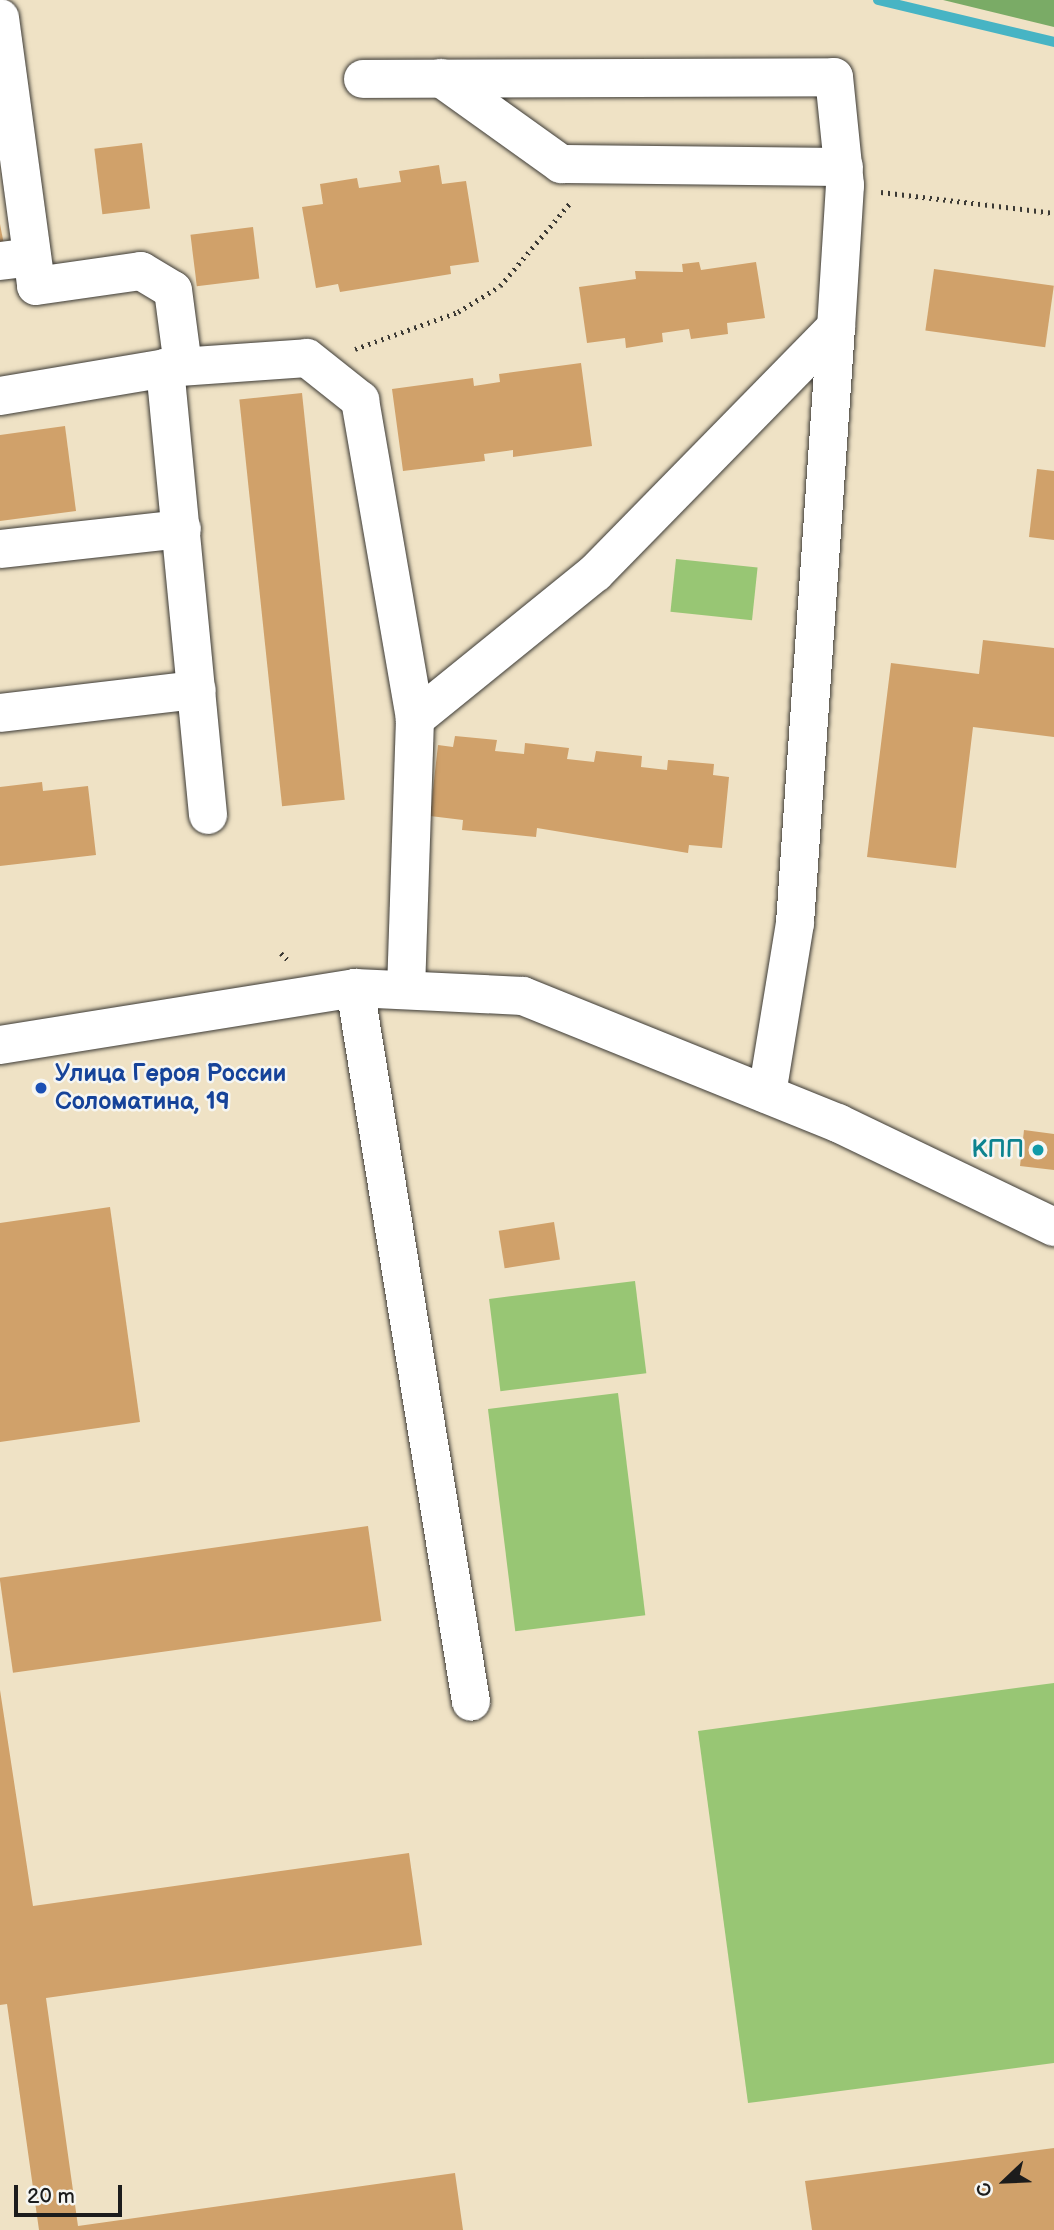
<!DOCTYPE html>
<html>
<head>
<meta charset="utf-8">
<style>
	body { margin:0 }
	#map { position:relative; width:1054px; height:2230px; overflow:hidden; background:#efe2c5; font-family:"Balsamiq Sans",sans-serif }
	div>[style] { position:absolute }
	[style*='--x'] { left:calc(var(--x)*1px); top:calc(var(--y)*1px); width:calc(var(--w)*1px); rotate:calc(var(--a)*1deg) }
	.green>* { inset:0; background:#98c674; transform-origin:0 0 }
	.forest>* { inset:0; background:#7aab66 }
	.stream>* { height:10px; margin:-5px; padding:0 5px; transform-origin:5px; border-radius:5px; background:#47b4c4 }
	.building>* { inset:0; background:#d0a16a; transform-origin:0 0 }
	.path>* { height:4.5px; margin-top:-2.25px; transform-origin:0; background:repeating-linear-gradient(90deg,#3c3a35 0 2px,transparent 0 7px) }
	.roads { filter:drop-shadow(0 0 2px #3c3a35) drop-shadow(0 0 2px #3c3a35) }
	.minor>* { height:38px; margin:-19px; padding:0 19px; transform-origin:19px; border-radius:19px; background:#fff }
	.dots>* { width:19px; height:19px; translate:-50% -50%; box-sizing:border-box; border:4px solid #f6f6f2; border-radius:50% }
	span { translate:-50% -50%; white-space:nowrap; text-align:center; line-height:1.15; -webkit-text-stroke:5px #f6f6f2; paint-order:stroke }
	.transit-label { font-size:24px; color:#164399; font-weight:700 }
	.left { translate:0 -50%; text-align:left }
	.culture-label { font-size:24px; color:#0d838f; font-weight:700 }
	.right { translate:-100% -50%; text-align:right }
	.north { position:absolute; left:970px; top:2146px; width:70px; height:70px; -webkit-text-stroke:5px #f6f6f2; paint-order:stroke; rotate:247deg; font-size:19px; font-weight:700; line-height:28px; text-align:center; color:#1c1c1c }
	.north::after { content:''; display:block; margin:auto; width:24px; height:32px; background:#1c1c1c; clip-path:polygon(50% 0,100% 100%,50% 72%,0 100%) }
	.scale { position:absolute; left:14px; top:2185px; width:108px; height:32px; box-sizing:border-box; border:4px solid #1c1c1c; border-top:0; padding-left:9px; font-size:21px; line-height:24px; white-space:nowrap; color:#1c1c1c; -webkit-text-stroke:5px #f6f6f2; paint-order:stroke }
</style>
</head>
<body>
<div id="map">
	<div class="green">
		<i style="left:676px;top:559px;width:82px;height:53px;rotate:6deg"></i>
		<i style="left:635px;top:1281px;width:93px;height:147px;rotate:83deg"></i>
		<i style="left:618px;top:1393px;width:224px;height:131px;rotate:83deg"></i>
		<i style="clip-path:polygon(1054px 1683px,1054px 2063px,748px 2103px,698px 1731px)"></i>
	</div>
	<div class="forest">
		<i style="clip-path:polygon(943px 0,1054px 0,1054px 27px)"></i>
	</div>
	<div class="stream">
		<i style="--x:878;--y:0;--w:181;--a:13.4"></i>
	</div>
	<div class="building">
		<i style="left:142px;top:143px;width:66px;height:48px;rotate:83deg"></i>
		<i style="clip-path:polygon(439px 165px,442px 184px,466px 181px,479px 262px,450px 266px,451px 274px,340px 292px,338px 284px,316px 288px,302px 207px,323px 204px,320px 184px,357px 178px,359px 188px,401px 182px,399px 171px)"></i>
		<i style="clip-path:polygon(0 224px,4px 245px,0 245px)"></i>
		<i style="left:253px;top:227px;width:52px;height:63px;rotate:83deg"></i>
		<i style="clip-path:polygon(699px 262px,701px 270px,756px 262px,765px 318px,727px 323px,728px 334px,691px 339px,689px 329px,662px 333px,663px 342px,626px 348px,625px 338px,587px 343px,579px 287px,636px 279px,635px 271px,683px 272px,682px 264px)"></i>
		<i style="left:934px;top:269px;width:121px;height:62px;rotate:8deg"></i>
		<i style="clip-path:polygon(581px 363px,592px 446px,513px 457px,513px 450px,484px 454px,485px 461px,403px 471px,392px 389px,473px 378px,474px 386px,500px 382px,499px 374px)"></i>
		<i style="left:302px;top:393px;width:409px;height:63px;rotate:84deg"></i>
		<i style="clip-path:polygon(65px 426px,76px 511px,0 521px,0 435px)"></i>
		<i style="clip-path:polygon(1037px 469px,1054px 471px,1054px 540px,1029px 537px)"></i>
		<i style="clip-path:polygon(983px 640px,1054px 648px,1054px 737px,973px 727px,956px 868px,867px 857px,891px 663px,979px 674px)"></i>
		<i style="clip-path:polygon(455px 736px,497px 740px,495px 751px,524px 754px,525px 743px,569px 748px,567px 759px,594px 762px,596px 751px,642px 756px,641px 767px,667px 770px,668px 760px,714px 764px,713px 775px,729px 777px,722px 848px,689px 845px,688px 853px,537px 828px,536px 837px,462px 830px,463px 820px,430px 816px,438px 745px,453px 747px)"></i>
		<i style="clip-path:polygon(42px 782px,43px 791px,88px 786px,96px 855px,0 866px,0 787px)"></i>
		<i style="clip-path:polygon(1024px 1130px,1054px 1134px,1054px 1170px,1020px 1166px)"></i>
		<i style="clip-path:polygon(110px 1207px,140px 1422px,0 1442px,0 1223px)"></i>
		<i style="left:554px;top:1222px;width:38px;height:56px;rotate:81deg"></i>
		<i style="left:368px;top:1526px;width:96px;height:372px;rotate:82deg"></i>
		<i style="clip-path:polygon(0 1690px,33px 1906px,409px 1853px,422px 1945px,46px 1998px,78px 2226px,455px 2173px,463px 2230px,39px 2230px,7px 2004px,0 2005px)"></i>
		<i style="clip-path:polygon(1054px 2148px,1054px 2230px,812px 2230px,805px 2181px)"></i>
	</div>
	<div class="path">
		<i style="--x:881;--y:192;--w:174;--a:6.9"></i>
		<i style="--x:355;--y:349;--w:109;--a:-19.8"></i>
		<i style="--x:458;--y:312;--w:49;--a:-31.8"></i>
		<i style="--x:500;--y:286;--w:109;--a:-49.9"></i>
		<i style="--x:281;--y:953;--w:10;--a:45"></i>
	</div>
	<div class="roads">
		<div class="minor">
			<i style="--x:0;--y:18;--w:270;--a:82.3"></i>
			<i style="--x:36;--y:286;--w:106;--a:-8.1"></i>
			<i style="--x:141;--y:271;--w:37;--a:31"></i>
			<i style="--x:173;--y:290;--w:77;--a:82.5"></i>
			<i style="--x:441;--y:78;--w:148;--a:35.6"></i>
			<i style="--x:561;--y:164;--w:283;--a:0.6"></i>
			<i style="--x:363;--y:79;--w:471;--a:-0.2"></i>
			<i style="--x:834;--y:77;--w:109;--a:84.2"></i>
			<i style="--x:845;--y:185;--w:142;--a:93.6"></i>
			<i style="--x:836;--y:327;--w:344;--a:134.4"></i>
			<i style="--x:595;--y:573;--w:232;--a:141"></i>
			<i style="--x:0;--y:261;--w:32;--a:-7"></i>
			<i style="--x:165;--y:368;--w:142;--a:-4"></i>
			<i style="--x:307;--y:358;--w:68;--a:38.4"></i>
			<i style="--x:360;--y:400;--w:324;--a:80.2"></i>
			<i style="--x:415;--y:719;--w:271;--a:91.9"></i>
			<i style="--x:0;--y:396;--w:167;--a:-9.6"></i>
			<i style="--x:165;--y:368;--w:449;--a:84.5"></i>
			<i style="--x:0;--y:549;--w:183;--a:-6.3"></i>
			<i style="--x:0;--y:713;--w:198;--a:-6.7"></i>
			<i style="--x:355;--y:988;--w:723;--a:80.77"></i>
			<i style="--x:0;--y:1045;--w:360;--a:-9.1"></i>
			<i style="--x:355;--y:988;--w:168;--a:2.7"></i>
			<i style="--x:523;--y:996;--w:340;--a:22"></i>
			<i style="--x:838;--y:1123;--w:240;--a:25.7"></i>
			<i style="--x:767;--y:1094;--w:173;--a:-80.7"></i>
			<i style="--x:795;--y:923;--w:597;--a:-86.06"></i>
		</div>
	</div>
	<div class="dots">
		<i style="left:41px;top:1088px;background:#1a4fb4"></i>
		<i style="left:1038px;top:1150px;background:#0f9aa8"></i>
	</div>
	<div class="transit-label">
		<span class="left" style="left:55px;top:1088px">Улица Героя России<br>Соломатина, 19</span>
	</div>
	<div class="culture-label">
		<span class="right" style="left:1024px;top:1150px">КПП</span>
	</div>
	<div class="north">С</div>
	<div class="scale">20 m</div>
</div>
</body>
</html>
